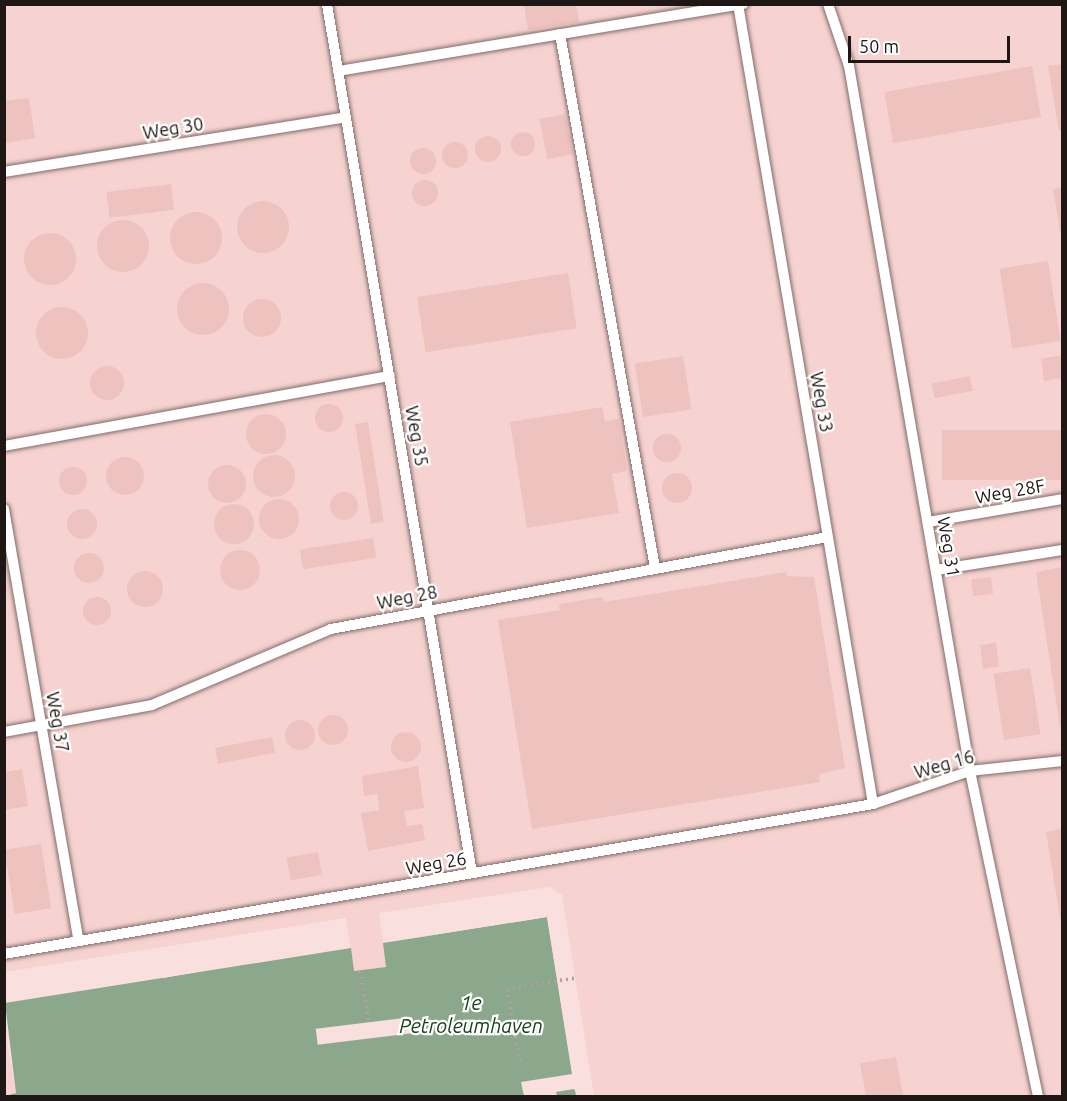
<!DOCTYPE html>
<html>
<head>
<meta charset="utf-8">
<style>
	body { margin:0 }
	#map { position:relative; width:1067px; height:1101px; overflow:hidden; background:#f9dfdd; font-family:Ubuntu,sans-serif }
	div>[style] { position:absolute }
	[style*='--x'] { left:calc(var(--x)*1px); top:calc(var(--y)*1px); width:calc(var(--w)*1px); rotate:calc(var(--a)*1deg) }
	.built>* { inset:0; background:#f6d3d0 }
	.water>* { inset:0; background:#8ba78c }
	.pier>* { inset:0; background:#f9dfdd; transform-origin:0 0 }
	.building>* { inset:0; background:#eec2bf; transform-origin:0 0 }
	.round { border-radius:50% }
	.path>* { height:4px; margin-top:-2px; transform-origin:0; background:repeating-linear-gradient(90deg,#b5a09f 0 1.5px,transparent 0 6px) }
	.roads { filter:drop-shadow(0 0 2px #826b6a) drop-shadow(0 0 2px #826b6a) }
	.lane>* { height:10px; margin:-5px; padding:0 5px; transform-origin:5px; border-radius:5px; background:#fff }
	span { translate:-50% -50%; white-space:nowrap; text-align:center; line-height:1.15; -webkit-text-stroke:4.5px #fff; paint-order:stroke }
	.street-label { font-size:18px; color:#1f1716 }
	.water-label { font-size:20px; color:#17421c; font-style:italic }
	.frame { position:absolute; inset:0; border:6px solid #1f1716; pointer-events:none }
	.scale { position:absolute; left:848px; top:36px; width:162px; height:27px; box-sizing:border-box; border:3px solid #1f1716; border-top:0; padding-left:8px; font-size:18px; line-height:21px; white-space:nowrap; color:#1f1716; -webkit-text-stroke:4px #fff; paint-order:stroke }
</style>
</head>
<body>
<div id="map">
	<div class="built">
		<i style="clip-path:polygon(5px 5px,1062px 5px,1062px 1096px,594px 1096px,562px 895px,549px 887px,379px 913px,387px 967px,354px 971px,346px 918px,5px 972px)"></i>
		<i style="clip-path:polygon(4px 1024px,16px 1094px,5px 1096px,4px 1096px)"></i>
	</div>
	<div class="water">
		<i style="clip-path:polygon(547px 917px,576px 1096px,5px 1096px,16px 1093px,5px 1003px,351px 948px,354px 971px,386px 967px,383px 943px)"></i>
	</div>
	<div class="pier">
		<i style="clip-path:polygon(549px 915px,550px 916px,579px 1096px,574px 1089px,556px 1092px,557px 1096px,524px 1096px,521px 1082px,572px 1074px,547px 917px,383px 943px)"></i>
		<i style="clip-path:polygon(350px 945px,163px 978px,162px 975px,163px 975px)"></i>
		<i style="left:412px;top:1017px;width:16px;height:97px;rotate:83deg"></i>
	</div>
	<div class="building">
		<i style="clip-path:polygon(524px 4px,576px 4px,579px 22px,528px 30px)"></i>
		<i style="clip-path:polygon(1062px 64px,1062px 130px,1059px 131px,1048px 66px)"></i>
		<i style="left:1032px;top:66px;width:52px;height:150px;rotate:80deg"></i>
		<i style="clip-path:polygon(29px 98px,35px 138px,4px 143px,4px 101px)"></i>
		<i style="left:565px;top:114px;width:41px;height:26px;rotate:79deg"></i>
		<i class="round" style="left:511px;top:132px;width:24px;height:24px"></i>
		<i class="round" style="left:475px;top:136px;width:26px;height:26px"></i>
		<i class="round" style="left:442px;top:142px;width:26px;height:26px"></i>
		<i class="round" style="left:410px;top:148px;width:26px;height:26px"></i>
		<i class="round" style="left:412px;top:180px;width:26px;height:26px"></i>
		<i style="left:171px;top:184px;width:26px;height:65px;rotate:83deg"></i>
		<i style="clip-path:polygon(1062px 188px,1062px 231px,1060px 232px,1053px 189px)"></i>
		<i class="round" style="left:237px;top:201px;width:52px;height:52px"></i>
		<i class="round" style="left:170px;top:212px;width:52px;height:52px"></i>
		<i class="round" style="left:97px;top:220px;width:52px;height:52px"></i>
		<i class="round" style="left:24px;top:233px;width:52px;height:52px"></i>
		<i style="left:1048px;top:261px;width:81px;height:49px;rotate:81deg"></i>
		<i style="left:568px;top:273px;width:56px;height:153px;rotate:81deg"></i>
		<i class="round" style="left:177px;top:283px;width:52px;height:52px"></i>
		<i class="round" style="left:243px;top:299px;width:38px;height:38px"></i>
		<i class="round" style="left:36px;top:307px;width:52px;height:52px"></i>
		<i style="clip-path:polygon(1062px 355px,1062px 378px,1044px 381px,1041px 359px)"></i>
		<i style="left:683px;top:356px;width:54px;height:49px;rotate:81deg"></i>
		<i class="round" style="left:90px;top:366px;width:34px;height:34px"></i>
		<i style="left:970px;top:376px;width:15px;height:39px;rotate:79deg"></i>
		<i class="round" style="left:315px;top:404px;width:28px;height:28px"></i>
		<i style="clip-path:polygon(602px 407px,605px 421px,619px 419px,627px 471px,612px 474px,619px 513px,527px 528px,510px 422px)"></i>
		<i class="round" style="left:246px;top:414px;width:40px;height:40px"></i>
		<i style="left:368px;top:422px;width:101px;height:13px;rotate:81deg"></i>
		<i style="left:1062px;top:430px;width:50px;height:120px;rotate:90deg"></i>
		<i class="round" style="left:653px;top:434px;width:28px;height:28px"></i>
		<i class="round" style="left:253px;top:455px;width:42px;height:42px"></i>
		<i class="round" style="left:106px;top:457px;width:38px;height:38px"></i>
		<i class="round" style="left:208px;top:465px;width:38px;height:38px"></i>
		<i class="round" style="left:59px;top:467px;width:28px;height:28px"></i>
		<i class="round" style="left:662px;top:473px;width:30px;height:30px"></i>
		<i class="round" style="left:330px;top:492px;width:28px;height:28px"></i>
		<i class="round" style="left:259px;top:499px;width:40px;height:40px"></i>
		<i class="round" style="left:214px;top:504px;width:40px;height:40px"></i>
		<i class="round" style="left:67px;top:509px;width:30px;height:30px"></i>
		<i style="left:373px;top:538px;width:20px;height:74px;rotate:81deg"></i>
		<i class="round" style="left:220px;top:550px;width:40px;height:40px"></i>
		<i class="round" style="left:74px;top:553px;width:30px;height:30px"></i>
		<i style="clip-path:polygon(1062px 567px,1062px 733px,1061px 733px,1036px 572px)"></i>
		<i class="round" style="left:127px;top:571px;width:36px;height:36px"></i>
		<i style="clip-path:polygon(786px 572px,787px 576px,814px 577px,845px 768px,819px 774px,820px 782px,532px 829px,498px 620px,560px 610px,559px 604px,602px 597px,604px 602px)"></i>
		<i style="left:991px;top:577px;width:17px;height:20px;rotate:83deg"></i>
		<i class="round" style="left:83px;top:597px;width:28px;height:28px"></i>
		<i style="left:996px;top:643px;width:24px;height:16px;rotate:83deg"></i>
		<i style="left:1030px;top:668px;width:67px;height:37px;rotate:81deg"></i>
		<i class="round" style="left:318px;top:715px;width:30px;height:30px"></i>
		<i class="round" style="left:285px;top:720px;width:30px;height:30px"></i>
		<i class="round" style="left:391px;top:732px;width:30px;height:30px"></i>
		<i style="left:272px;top:737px;width:16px;height:58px;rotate:79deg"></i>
		<i style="clip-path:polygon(418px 766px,424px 808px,404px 811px,407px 826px,422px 824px,425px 840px,368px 851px,361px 813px,379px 810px,378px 794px,364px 796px,362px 776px)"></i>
		<i style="clip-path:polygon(22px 769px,28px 806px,4px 810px,4px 772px)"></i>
		<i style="clip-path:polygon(1062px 829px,1062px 924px,1061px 924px,1046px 832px)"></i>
		<i style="left:41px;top:844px;width:65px;height:37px;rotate:81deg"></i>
		<i style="left:318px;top:852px;width:23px;height:32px;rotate:80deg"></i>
		<i style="clip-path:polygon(896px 1057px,903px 1096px,866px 1096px,860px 1063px)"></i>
	</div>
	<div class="path">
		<i style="--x:360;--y:971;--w:53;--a:80.2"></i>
		<i style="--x:520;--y:1062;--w:74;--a:-100.1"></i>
		<i style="--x:507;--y:989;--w:69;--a:-9.2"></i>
	</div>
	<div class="roads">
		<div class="lane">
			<i style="--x:327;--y:4;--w:881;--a:80.53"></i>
			<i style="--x:738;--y:4;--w:811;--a:80.42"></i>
			<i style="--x:828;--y:4;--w:65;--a:71.3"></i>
			<i style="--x:849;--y:66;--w:715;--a:80.26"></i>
			<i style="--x:970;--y:771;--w:332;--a:78.2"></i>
			<i style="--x:560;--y:34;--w:542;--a:79.91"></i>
			<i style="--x:338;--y:71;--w:411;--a:-9.4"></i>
			<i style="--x:4;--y:172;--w:346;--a:-9.1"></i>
			<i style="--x:4;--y:446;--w:392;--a:-10.3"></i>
			<i style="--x:4;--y:509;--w:438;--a:80.2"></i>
			<i style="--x:928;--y:522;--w:136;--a:-9.7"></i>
			<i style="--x:936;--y:570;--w:128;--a:-9"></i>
			<i style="--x:4;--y:732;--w:150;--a:-10.3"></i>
			<i style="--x:152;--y:705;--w:194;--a:-23"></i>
			<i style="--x:331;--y:629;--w:505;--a:-10.49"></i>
			<i style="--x:4;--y:954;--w:882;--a:-9.79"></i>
			<i style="--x:873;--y:804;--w:102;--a:-18.8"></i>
			<i style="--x:970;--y:771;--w:93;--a:-6.2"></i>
		</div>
	</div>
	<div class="street-label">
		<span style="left:173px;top:128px;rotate:-9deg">Weg 30</span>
		<span style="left:822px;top:402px;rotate:80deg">Weg 33</span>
		<span style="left:417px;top:436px;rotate:80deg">Weg 35</span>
		<span style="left:1010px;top:491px;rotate:-10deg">Weg 28F</span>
		<span style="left:949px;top:547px;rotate:80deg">Weg 31</span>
		<span style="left:407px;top:597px;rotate:-11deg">Weg 28</span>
		<span style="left:58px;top:722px;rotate:80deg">Weg 37</span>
		<span style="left:944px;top:764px;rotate:-16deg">Weg 16</span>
		<span style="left:436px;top:863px;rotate:-10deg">Weg 26</span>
	</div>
	<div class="water-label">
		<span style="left:471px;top:1014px">1e<br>Petroleumhaven</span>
	</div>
	<div class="frame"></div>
	<div class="scale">50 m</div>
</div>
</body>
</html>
